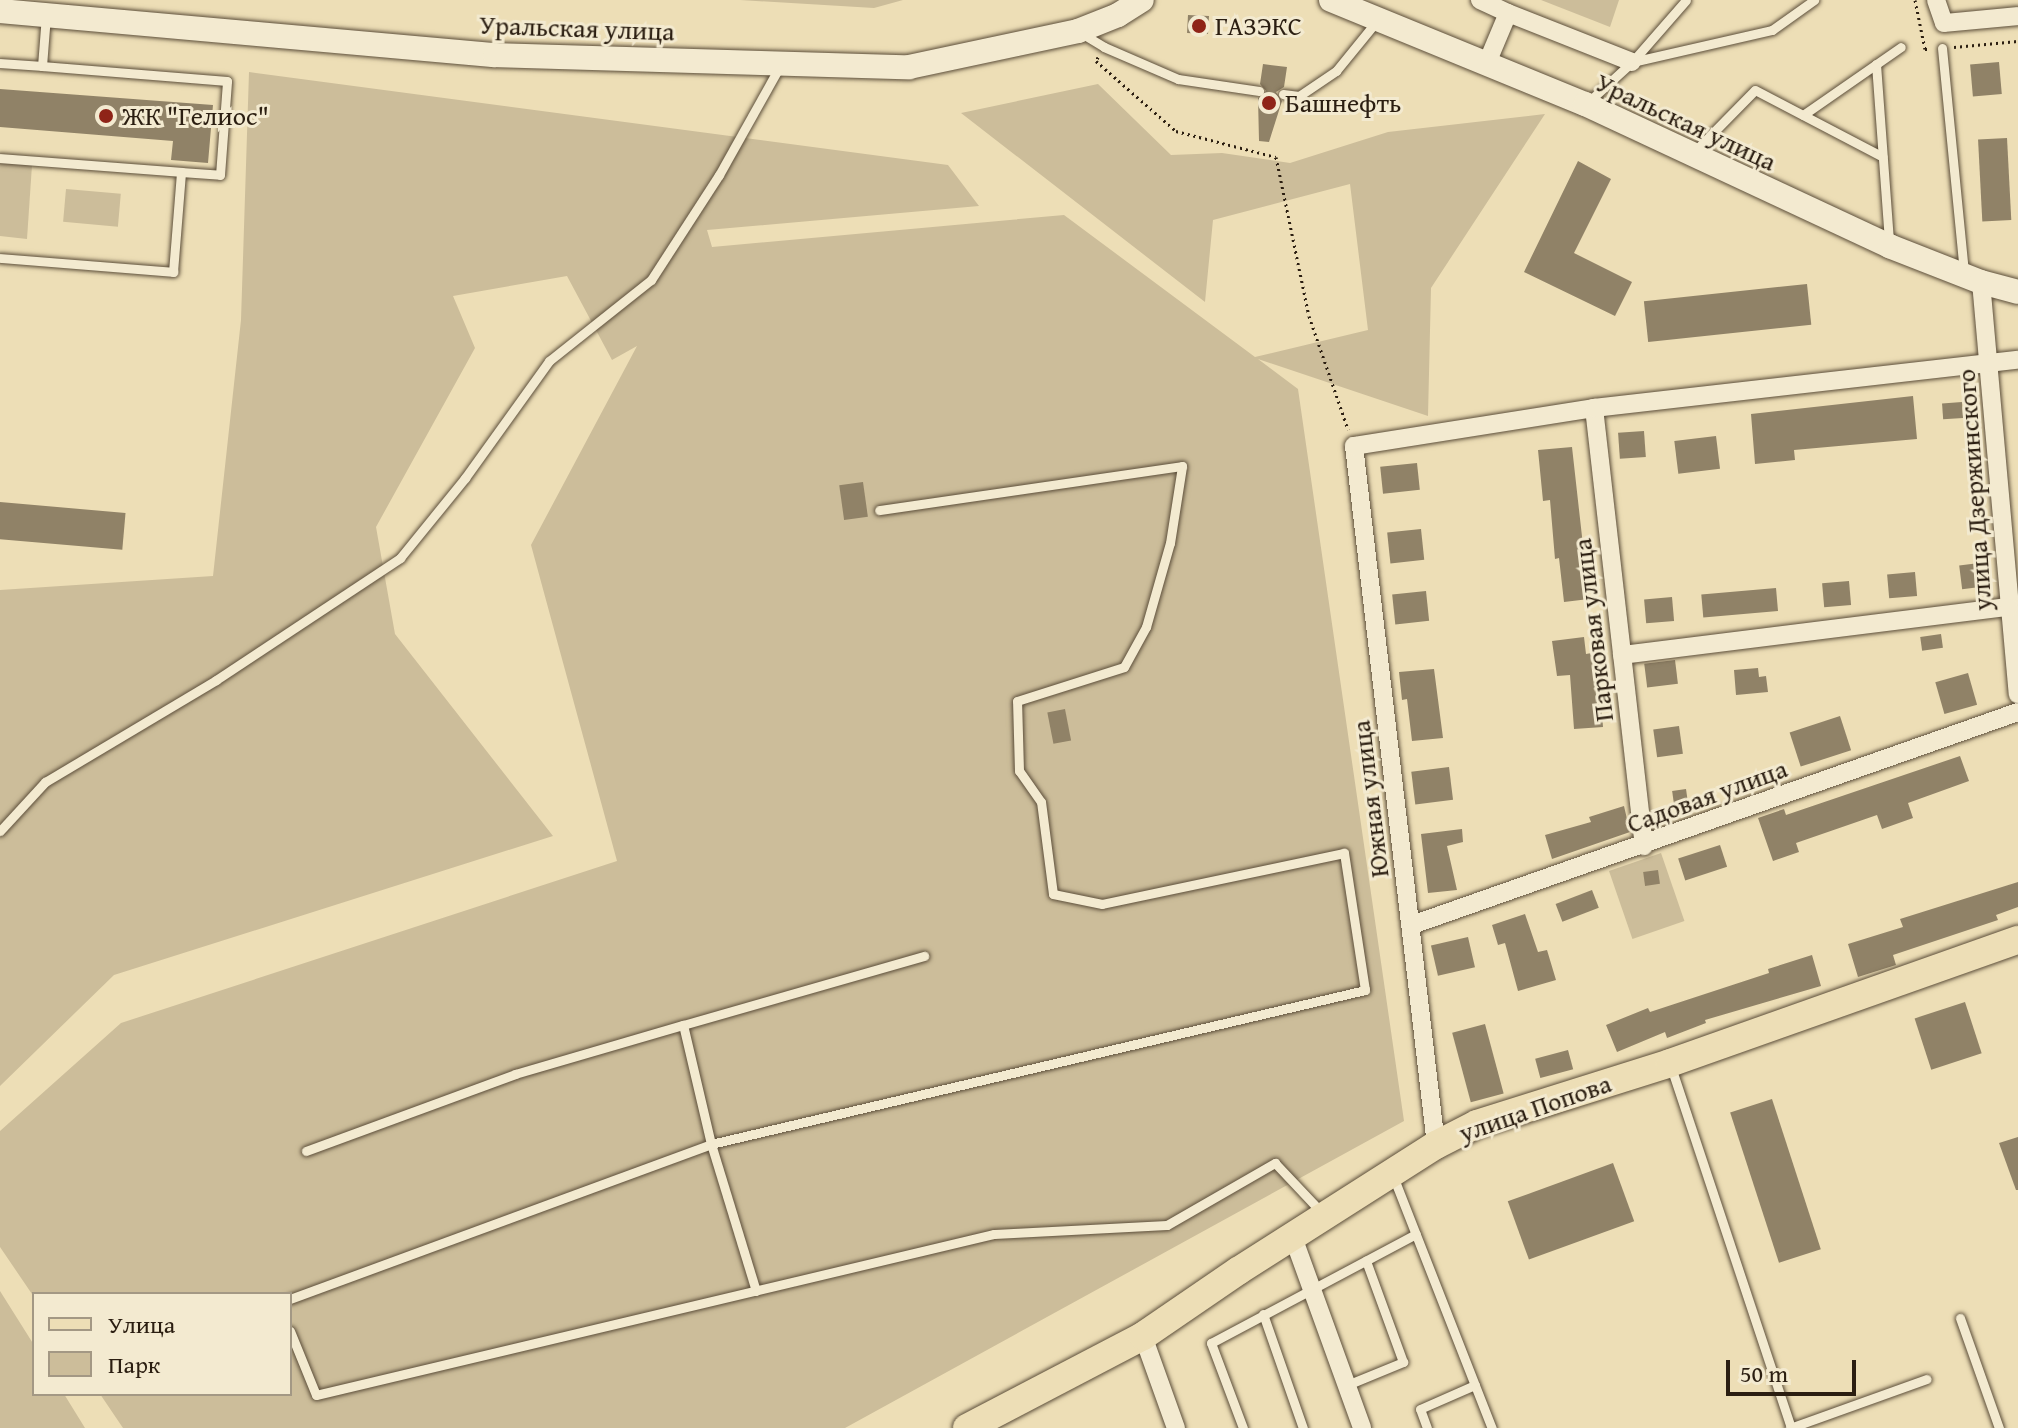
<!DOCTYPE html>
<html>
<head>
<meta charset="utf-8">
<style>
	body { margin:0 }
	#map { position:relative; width:2018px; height:1428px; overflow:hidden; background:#eddeb6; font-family:"Gentium Book Plus",serif }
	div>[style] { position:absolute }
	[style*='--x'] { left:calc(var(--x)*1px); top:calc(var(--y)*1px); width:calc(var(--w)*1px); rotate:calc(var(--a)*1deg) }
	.green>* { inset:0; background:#ccbd9a; transform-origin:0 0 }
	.building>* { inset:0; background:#908267; transform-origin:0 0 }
	.path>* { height:3px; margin-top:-1.5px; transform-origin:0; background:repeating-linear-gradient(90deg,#2b1e11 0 2px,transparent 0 6px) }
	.roads { filter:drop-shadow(0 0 2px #5c4e3a) drop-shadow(0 0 2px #5c4e3a) }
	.lane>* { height:9px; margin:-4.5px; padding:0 4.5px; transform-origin:4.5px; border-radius:4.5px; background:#f3ead0 }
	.street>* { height:18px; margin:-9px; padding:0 9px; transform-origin:9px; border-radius:9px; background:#f3ead0 }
	.secondary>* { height:24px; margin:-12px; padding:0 12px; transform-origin:12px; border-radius:12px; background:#f3ead0 }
	.primary>* { height:28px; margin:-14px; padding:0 14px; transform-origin:14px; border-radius:14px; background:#eddeb6 }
	.dots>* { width:22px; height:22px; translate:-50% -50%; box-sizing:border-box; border:4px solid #f3ead0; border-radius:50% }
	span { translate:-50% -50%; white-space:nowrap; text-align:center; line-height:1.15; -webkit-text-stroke:6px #f3ead0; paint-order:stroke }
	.poi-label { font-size:26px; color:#2b1e11 }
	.left { translate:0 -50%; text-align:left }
	.street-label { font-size:26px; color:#2b1e11 }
	.legend { position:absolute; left:32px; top:1292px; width:260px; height:104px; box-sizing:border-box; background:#f3ead0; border:2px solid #a39884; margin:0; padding:10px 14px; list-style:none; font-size:24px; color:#2b1e11 }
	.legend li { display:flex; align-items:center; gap:16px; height:40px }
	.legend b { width:40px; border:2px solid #a39884 }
	.scale { position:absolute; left:1726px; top:1360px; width:130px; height:36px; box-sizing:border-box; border:4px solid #2b1e11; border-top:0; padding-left:10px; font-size:24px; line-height:28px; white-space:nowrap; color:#2b1e11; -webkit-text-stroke:6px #f3ead0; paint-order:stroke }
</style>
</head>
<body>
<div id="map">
	<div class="green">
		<i style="clip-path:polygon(740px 0,903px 0,874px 8px)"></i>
		<i style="clip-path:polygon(1541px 0,1619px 0,1610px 27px)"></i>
		<i style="clip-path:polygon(249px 72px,948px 165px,979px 206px,707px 230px,712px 247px,1064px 215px,1255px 357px,1368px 330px,1350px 184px,1213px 220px,1205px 302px,961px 113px,1098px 84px,1171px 155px,1222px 153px,1290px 163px,1388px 132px,1545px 114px,1431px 288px,1428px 416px,1258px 359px,1298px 389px,1404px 1121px,845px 1428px,123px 1428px,100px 1394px,290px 1394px,290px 1294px,34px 1294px,34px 1297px,0 1247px,0 1131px,121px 1023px,617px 861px,531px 545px,637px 346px,612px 360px,567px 276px,453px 296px,475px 348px,376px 527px,395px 634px,553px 836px,114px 975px,0 1086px,0 590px,213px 576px,241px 320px)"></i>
		<i style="clip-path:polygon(0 162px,32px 165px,27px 239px,0 236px)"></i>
		<i style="left:66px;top:189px;width:55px;height:33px;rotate:5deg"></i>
		<i style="left:1661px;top:853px;width:72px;height:55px;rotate:71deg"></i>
		<i style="clip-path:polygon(0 1291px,34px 1345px,34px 1394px,64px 1394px,85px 1428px,0 1428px)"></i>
	</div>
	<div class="building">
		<i style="left:1188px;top:15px;width:21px;height:18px;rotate:3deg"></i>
		<i style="left:1999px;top:62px;width:32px;height:29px;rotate:85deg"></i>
		<i style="clip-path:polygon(1263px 64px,1287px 67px,1284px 87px,1276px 92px,1282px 101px,1269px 142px,1259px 141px,1258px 98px,1266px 91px,1260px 84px)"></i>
		<i style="clip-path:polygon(0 89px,213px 105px,208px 163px,171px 160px,173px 141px,0 127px)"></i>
		<i style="left:2007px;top:138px;width:82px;height:29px;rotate:87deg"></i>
		<i style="clip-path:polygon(1578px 161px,1611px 179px,1574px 253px,1632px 282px,1615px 316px,1524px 272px)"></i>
		<i style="left:1807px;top:284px;width:41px;height:164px;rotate:84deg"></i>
		<i style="clip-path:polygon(1913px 396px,1917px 439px,1794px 450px,1795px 460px,1755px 464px,1751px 414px)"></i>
		<i style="left:1962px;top:402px;width:16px;height:20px;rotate:86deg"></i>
		<i style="left:1644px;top:431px;width:26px;height:26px;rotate:86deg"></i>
		<i style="left:1716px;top:436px;width:33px;height:42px;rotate:83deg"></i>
		<i style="clip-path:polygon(1572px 447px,1589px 599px,1564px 602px,1559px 558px,1555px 559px,1550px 500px,1543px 501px,1538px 450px)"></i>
		<i style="left:1417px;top:463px;width:27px;height:37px;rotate:84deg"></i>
		<i style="left:863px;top:482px;width:35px;height:24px;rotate:82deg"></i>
		<i style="left:0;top:502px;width:126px;height:37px;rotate:5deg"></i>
		<i style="left:1421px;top:529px;width:31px;height:34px;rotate:84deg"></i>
		<i style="left:1987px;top:562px;width:24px;height:28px;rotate:83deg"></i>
		<i style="left:1915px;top:572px;width:24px;height:28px;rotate:85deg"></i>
		<i style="left:1849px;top:581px;width:24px;height:27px;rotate:85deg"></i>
		<i style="left:1776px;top:588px;width:23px;height:75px;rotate:85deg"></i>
		<i style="left:1426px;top:591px;width:30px;height:34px;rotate:84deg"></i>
		<i style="left:1672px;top:597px;width:24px;height:28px;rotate:85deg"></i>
		<i style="left:1941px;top:634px;width:14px;height:21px;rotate:82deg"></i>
		<i style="clip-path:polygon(1584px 637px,1586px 654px,1597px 652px,1603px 727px,1574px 729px,1570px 675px,1557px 676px,1552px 641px)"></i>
		<i style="left:1675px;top:660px;width:24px;height:31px;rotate:83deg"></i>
		<i style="clip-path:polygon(1758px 668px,1759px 677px,1766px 676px,1768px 692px,1736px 695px,1734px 670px)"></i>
		<i style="clip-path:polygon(1434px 669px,1443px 738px,1412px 741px,1407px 699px,1402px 700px,1399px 672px)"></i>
		<i style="left:1968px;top:673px;width:33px;height:34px;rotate:74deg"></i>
		<i style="left:1065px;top:709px;width:32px;height:18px;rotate:79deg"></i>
		<i style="left:1840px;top:716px;width:36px;height:53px;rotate:72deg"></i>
		<i style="left:1679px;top:726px;width:28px;height:26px;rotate:82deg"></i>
		<i style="clip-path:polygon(1960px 756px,1969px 781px,1908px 803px,1913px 818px,1882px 829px,1877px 815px,1796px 843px,1799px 852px,1773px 861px,1758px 818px,1784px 809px,1786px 815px)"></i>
		<i style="left:1449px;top:767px;width:33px;height:38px;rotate:83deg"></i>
		<i style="left:1686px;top:789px;width:14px;height:14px;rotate:82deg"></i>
		<i style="clip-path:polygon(1624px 806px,1630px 832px,1552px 859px,1545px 835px,1591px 822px,1589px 817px)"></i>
		<i style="clip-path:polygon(1462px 829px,1463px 842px,1447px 846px,1457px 890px,1428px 893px,1421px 834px)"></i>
		<i style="left:1720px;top:845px;width:23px;height:44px;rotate:72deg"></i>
		<i style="left:1658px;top:870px;width:14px;height:15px;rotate:82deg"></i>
		<i style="clip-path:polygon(2018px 882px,2018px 907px,1996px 915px,1998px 920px,1893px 955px,1896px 965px,1858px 977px,1848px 944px,1903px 927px,1900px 919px)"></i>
		<i style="left:1592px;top:890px;width:19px;height:39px;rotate:69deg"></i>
		<i style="clip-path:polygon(1525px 914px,1538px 952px,1547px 950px,1556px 980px,1518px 991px,1505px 943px,1498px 945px,1492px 925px)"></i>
		<i style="left:1468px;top:937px;width:31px;height:38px;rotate:77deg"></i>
		<i style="clip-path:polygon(1812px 955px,1821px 986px,1705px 1020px,1706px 1023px,1667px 1038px,1665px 1032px,1617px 1052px,1606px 1025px,1648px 1008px,1650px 1012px,1769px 973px,1768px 969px)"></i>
		<i style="left:1965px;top:1002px;width:54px;height:53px;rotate:72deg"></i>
		<i style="left:1485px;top:1024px;width:72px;height:34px;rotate:75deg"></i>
		<i style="left:1568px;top:1050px;width:20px;height:34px;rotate:75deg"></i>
		<i style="left:1772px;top:1099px;width:158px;height:44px;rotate:72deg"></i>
		<i style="clip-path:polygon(2018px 1137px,2018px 1190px,2016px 1190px,1999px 1143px)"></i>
		<i style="left:1613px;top:1163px;width:62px;height:112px;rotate:70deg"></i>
	</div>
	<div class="path">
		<i style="--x:1915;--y:0;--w:50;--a:78.5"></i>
		<i style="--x:1925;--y:49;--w:6;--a:0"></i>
		<i style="--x:1954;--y:47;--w:64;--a:-5.4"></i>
		<i style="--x:1098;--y:57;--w:4;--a:117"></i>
		<i style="--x:1096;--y:61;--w:106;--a:41.2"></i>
		<i style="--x:1176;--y:131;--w:103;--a:14.6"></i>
		<i style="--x:1276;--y:157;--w:162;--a:78.3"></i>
		<i style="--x:1309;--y:316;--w:120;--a:71"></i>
	</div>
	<div class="roads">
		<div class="lane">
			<i style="--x:1081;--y:33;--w:27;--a:31"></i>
			<i style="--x:1104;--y:47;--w:81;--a:23.4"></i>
			<i style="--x:1178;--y:79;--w:82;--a:8.4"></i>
			<i style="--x:1942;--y:48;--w:224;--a:84.4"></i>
			<i style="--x:1632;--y:62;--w:144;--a:-12.9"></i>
			<i style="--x:1772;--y:30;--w:52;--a:-35.5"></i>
			<i style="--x:0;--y:63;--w:42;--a:4.1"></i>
			<i style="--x:1876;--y:64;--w:179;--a:85.8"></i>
			<i style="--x:1283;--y:94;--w:16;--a:7"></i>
			<i style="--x:1299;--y:96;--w:45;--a:-34"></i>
			<i style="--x:1336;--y:71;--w:63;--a:-50.8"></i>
			<i style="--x:1586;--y:104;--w:62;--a:-42.4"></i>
			<i style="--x:1632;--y:62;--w:82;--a:-48.9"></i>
			<i style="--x:1803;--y:115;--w:119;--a:-34.8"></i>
			<i style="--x:1693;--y:153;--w:88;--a:-45.5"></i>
			<i style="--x:1755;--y:90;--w:144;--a:27.6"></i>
			<i style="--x:0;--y:158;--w:182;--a:4.4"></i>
			<i style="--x:0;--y:258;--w:174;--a:4.6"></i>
			<i style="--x:173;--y:272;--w:100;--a:-85.4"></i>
			<i style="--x:181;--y:172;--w:39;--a:4"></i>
			<i style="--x:220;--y:175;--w:94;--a:-85.7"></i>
			<i style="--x:227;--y:81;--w:186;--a:-175.4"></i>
			<i style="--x:42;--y:66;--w:51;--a:-85.5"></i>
			<i style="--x:0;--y:831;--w:67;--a:-47.4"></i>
			<i style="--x:45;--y:782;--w:199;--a:-30.8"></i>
			<i style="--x:216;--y:680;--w:221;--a:-33.5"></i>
			<i style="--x:400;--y:558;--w:103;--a:-50.9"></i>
			<i style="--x:465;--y:478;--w:144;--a:-54.3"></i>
			<i style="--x:549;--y:361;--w:130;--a:-38.5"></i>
			<i style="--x:651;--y:280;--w:125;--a:-57.1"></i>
			<i style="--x:719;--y:175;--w:125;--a:-60.8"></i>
			<i style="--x:1671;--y:1067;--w:380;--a:71.6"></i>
			<i style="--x:306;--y:1151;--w:223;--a:-20.2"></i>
			<i style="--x:515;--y:1074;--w:175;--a:-16.3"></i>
			<i style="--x:1393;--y:1176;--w:271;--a:68.6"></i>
			<i style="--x:756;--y:1291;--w:154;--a:-107"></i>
			<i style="--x:711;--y:1144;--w:122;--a:-103.2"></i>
			<i style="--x:683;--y:1025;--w:251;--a:-16"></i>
			<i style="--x:290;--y:1299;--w:449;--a:-20.2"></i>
			<i style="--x:711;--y:1144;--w:672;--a:-13.25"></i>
			<i style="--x:1365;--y:990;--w:139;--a:-98.7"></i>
			<i style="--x:1344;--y:853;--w:247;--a:168.1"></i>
			<i style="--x:1102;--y:904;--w:50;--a:-168.5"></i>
			<i style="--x:1053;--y:894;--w:93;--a:-97.4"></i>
			<i style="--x:1041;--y:802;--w:38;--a:-125"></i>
			<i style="--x:1019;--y:771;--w:70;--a:-91.6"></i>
			<i style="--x:1017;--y:701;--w:112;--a:-17.6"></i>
			<i style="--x:1124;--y:667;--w:46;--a:-61.2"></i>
			<i style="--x:1146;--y:627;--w:87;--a:-74.1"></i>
			<i style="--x:1170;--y:543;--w:78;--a:-81.1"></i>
			<i style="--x:1182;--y:466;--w:306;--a:171.7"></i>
			<i style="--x:1263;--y:1314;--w:121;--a:70.7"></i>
			<i style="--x:1960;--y:1318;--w:117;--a:70.5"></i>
			<i style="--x:290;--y:1331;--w:69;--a:67.9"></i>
			<i style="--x:316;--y:1395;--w:697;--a:-13.36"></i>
			<i style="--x:994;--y:1234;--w:173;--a:-3"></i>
			<i style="--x:1167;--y:1225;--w:125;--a:-29.9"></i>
			<i style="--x:1275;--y:1163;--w:70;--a:46.7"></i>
			<i style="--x:1347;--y:1385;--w:61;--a:-22.3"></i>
			<i style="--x:1403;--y:1362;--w:108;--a:-110.1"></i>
			<i style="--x:1243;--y:1428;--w:91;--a:-110.6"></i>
			<i style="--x:1211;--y:1343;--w:232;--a:-28"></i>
			<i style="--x:1427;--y:1428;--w:20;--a:-110"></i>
			<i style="--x:1420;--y:1409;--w:60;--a:-23.6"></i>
			<i style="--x:1790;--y:1428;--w:145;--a:-19.7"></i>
		</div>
		<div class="street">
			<i style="--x:1480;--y:0;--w:31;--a:25"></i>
			<i style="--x:1936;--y:0;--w:24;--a:71"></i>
			<i style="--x:1944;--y:23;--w:74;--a:-5.4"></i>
			<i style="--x:1487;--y:63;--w:54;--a:-67.2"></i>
			<i style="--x:1508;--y:13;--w:133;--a:21.6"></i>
			<i style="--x:1981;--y:282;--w:414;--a:84.9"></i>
			<i style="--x:1594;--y:408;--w:441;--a:83.5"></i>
			<i style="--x:1622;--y:655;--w:390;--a:-7.1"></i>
			<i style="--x:1412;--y:925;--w:642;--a:-19.37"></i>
			<i style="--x:1436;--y:1145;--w:704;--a:-96.69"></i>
			<i style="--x:1354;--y:446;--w:243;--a:-9"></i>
			<i style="--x:1594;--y:408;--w:427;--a:-6.5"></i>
			<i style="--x:1293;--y:1237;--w:203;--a:70.1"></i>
			<i style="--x:1143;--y:1336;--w:98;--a:70.3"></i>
		</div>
		<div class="secondary">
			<i style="--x:1331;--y:0;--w:274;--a:22.3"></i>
			<i style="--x:1585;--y:104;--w:336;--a:25"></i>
			<i style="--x:1889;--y:246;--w:99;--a:21.4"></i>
			<i style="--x:1981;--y:282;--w:38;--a:15"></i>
			<i style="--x:0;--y:11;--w:497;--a:5.1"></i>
			<i style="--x:495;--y:55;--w:414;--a:1.7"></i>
			<i style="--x:909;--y:67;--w:173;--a:-12"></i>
			<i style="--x:1078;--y:31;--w:43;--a:-21.8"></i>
			<i style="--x:1118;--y:15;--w:28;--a:-32"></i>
		</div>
		<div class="primary">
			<i style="--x:967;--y:1428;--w:199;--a:-27.6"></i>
			<i style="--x:1143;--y:1336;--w:115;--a:-34.4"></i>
			<i style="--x:1238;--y:1271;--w:235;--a:-32.5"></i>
			<i style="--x:1436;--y:1145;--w:46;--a:-27.1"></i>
			<i style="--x:1477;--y:1124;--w:202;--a:-17.5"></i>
			<i style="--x:1670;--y:1063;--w:369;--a:-19.5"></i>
		</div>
	</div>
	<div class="dots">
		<i style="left:1199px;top:26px;background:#8f2418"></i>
		<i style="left:1269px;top:103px;background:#8f2418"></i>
		<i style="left:106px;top:116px;background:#8f2418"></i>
	</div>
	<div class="poi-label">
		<span class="left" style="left:1215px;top:26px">ГАЗЭКС</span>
		<span class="left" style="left:1285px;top:103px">Башнефть</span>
		<span class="left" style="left:122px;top:116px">ЖК "Гелиос"</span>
	</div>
	<div class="street-label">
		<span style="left:577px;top:28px;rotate:2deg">Уральская улица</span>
		<span style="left:1686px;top:122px;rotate:25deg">Уральская улица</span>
		<span style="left:1974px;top:490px;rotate:-94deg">улица Дзержинского</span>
		<span style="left:1593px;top:630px;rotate:-97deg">Парковая улица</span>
		<span style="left:1707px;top:796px;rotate:-20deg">Садовая улица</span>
		<span style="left:1370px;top:799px;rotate:-97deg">Южная улица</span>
		<span style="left:1535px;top:1108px;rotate:-19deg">улица Попова</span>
	</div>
	<ul class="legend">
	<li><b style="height:10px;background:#eddeb6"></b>Улица</li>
	<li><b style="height:22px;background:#ccbd9a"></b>Парк</li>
	</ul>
	<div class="scale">50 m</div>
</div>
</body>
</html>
